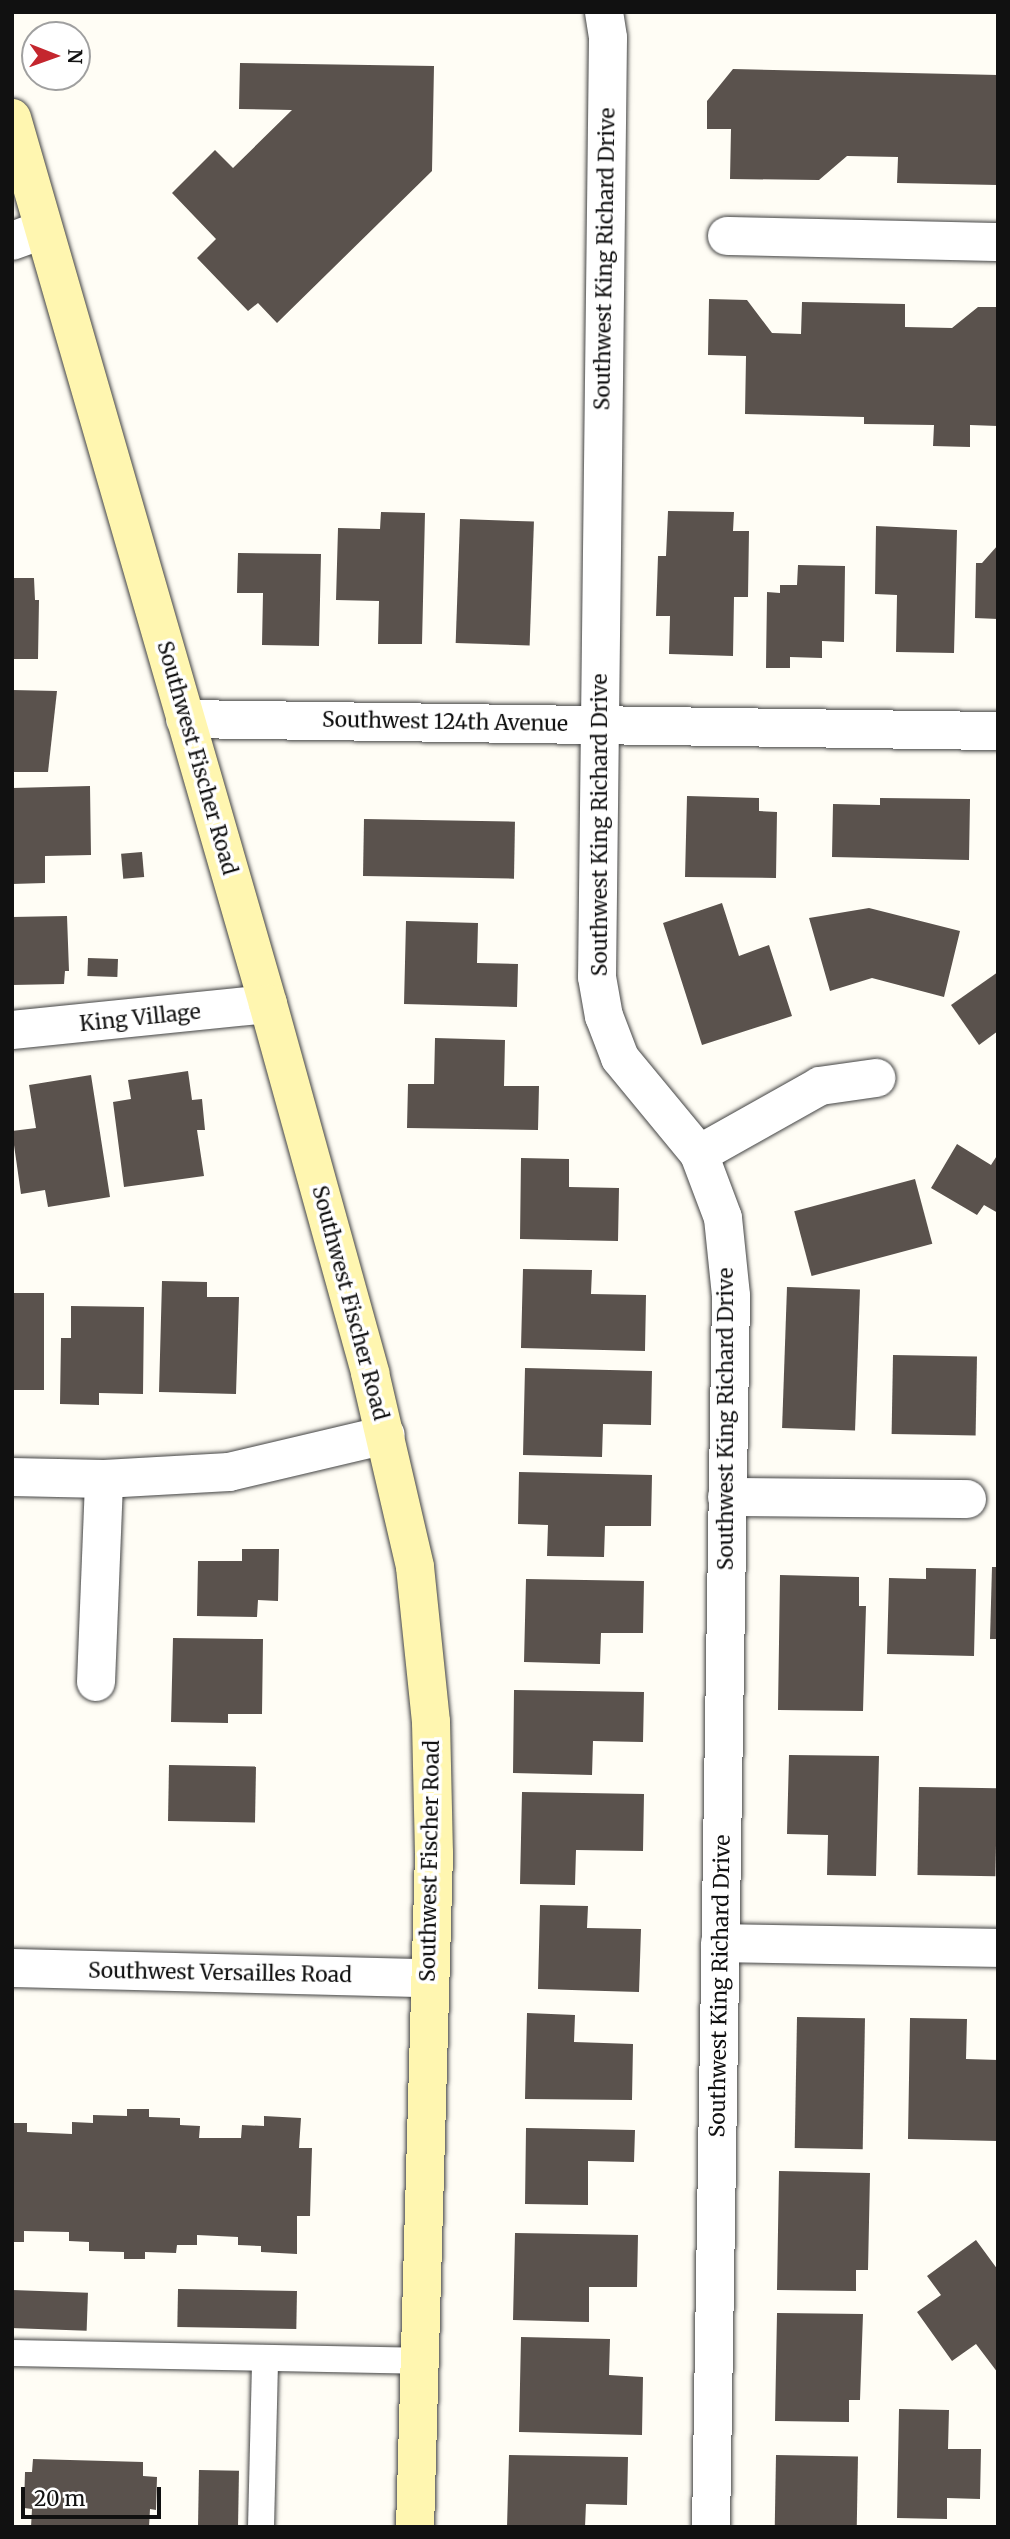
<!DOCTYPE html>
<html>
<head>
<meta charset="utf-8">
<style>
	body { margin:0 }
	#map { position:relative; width:1010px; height:2539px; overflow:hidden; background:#fffdf5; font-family:Merriweather,serif }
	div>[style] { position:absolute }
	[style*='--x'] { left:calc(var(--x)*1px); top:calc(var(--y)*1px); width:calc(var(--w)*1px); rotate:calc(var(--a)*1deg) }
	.building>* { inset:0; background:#5a524d; transform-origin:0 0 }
	.roads { filter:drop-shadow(0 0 2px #444) drop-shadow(0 0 2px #444) }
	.lane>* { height:26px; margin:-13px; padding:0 13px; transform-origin:13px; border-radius:13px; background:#fff }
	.street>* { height:38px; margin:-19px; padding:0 19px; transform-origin:19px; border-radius:19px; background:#fff }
	.secondary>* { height:38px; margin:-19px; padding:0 19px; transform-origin:19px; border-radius:19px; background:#fff6b0 }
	span { translate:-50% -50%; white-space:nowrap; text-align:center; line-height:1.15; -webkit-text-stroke:7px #fff; paint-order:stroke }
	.street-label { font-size:21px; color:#111 }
	.frame { position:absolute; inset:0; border:14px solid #111; pointer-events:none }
	.north { position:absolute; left:21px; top:21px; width:70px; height:70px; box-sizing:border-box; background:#fff; border:2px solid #a0a0a0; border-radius:50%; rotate:91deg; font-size:19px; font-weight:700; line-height:28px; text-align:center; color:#111 }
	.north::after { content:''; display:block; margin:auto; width:24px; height:32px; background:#c4262e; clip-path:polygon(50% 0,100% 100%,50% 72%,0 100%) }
	.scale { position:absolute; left:21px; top:2487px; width:140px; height:32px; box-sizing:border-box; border:4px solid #111; border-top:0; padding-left:9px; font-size:21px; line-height:24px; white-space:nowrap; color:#111; -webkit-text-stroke:5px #fff; paint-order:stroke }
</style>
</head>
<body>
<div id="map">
	<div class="building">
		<i style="clip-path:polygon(240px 63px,434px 66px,432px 171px,277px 323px,258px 303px,248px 311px,197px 258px,216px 239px,172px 193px,215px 150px,233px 168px,292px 110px,239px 109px)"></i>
		<i style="clip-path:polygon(733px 69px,998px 75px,998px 185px,897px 183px,898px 157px,847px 156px,819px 180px,730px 179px,731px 129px,707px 129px,707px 101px)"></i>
		<i style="clip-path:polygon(709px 299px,747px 300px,772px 333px,801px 334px,802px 302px,905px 304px,905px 327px,952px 328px,978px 307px,998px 307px,998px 426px,970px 425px,970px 447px,933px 446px,934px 425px,864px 424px,864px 417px,745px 414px,746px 356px,708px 355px)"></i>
		<i style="clip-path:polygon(668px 511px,734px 512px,733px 531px,749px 531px,748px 597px,734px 597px,733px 656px,669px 654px,670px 616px,656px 616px,658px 556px,666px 556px)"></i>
		<i style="clip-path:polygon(381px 512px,425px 513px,422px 644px,378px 644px,379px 601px,336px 600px,338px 528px,380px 529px)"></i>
		<i style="left:460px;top:519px;width:74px;height:124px;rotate:2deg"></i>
		<i style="clip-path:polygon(876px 526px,957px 530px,954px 653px,896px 652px,897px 595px,875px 594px)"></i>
		<i style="clip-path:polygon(998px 545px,998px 619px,975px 618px,976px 563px,982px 563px)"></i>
		<i style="clip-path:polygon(238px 553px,321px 554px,319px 646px,262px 645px,263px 593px,237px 593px)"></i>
		<i style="clip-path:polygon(798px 565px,845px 566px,844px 642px,822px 641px,822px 658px,790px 657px,790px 668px,766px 668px,767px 592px,780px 593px,780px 585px,797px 585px)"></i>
		<i style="clip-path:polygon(12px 578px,34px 578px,35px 600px,39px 600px,38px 659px,12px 659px)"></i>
		<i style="clip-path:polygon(12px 690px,57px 691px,48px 772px,12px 772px)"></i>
		<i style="clip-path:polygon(90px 786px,91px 855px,45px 856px,45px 883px,12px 884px,12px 788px)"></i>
		<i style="clip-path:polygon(687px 796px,759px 798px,759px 811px,777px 812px,776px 878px,685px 877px)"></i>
		<i style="clip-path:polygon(880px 798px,970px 799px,969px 860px,832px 857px,833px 804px,880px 805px)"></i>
		<i style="left:364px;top:819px;width:151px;height:57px;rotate:1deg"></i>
		<i style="left:142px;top:852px;width:25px;height:21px;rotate:85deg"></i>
		<i style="clip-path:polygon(722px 903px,739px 956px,769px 945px,792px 1016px,702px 1045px,663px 923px)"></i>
		<i style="clip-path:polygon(869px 908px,960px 931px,944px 997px,872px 978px,830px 991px,809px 918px)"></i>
		<i style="clip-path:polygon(67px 916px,69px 971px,65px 971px,64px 984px,12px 985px,12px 917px)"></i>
		<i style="clip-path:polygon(406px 921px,478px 923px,477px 963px,518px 964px,517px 1007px,404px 1004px)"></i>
		<i style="left:88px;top:958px;width:30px;height:18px;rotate:2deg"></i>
		<i style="clip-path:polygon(998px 972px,998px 1031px,979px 1045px,951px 1005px)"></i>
		<i style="clip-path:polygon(435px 1038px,505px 1040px,504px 1086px,539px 1086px,538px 1130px,407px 1128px,408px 1084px,434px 1084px)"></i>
		<i style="clip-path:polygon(188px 1071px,192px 1100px,202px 1099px,205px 1130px,197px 1130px,204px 1176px,124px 1187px,113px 1102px,131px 1099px,128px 1080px)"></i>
		<i style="clip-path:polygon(91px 1075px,110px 1197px,48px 1207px,45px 1190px,21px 1194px,12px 1131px,36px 1128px,29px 1085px)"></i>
		<i style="clip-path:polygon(957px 1144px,991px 1165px,998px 1154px,998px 1213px,984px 1205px,977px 1215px,931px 1188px)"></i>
		<i style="clip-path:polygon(521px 1158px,569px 1159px,569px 1187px,619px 1188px,618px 1241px,520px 1239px)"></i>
		<i style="left:915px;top:1179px;width:67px;height:125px;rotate:75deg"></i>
		<i style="clip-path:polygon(523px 1269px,592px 1270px,591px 1294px,646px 1295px,645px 1351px,521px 1348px)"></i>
		<i style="clip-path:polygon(162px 1281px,207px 1282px,207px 1297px,239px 1297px,236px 1394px,159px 1392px)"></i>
		<i style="left:787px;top:1287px;width:73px;height:141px;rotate:2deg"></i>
		<i style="left:12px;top:1293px;width:32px;height:97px"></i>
		<i style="clip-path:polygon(71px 1306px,144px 1307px,143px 1394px,99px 1393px,99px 1405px,60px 1404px,61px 1338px,71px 1338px)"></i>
		<i style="left:893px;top:1355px;width:84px;height:79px;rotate:1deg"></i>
		<i style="clip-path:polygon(525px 1368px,652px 1371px,651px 1425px,603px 1424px,602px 1457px,523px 1455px)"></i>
		<i style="clip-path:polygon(519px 1472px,652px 1475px,651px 1526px,605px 1526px,604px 1557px,547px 1556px,548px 1525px,518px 1524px)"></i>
		<i style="clip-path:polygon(242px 1549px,279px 1549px,278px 1601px,258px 1600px,257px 1617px,197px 1616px,198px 1561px,242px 1561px)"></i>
		<i style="clip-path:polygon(992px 1567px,998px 1567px,998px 1639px,990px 1639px)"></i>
		<i style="clip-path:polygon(926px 1568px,976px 1569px,974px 1656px,887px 1654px,889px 1578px,926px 1579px)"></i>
		<i style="clip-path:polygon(780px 1575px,859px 1577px,859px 1606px,866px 1606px,863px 1711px,778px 1710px)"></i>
		<i style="clip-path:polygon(526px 1579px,644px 1581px,643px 1633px,601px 1633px,600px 1664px,524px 1662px)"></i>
		<i style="clip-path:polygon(173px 1638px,263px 1639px,262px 1714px,228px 1714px,228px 1723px,171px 1722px)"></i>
		<i style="clip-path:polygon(514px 1690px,644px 1692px,643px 1742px,593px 1741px,592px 1775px,513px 1773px)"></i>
		<i style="clip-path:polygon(789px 1755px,879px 1756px,876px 1876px,827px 1875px,828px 1835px,787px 1834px)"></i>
		<i style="left:169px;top:1765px;width:87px;height:56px;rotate:1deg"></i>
		<i style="left:919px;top:1787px;width:78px;height:88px;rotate:1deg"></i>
		<i style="clip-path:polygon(522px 1792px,644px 1794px,643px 1851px,576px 1850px,575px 1885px,520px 1884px)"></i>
		<i style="clip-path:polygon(540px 1905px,588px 1906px,587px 1928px,641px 1929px,639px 1992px,538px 1989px)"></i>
		<i style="clip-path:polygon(527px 2013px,575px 2015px,574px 2042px,633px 2044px,632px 2100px,525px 2099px)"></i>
		<i style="left:797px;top:2017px;width:68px;height:131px;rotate:1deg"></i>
		<i style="clip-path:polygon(910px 2018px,967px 2019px,966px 2059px,998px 2060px,998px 2141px,908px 2139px)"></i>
		<i style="clip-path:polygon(127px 2109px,149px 2109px,149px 2117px,180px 2118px,180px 2125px,200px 2126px,199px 2138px,241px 2138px,242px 2125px,264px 2126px,264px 2116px,301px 2118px,299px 2148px,312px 2148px,310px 2216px,297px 2216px,297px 2254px,261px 2252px,261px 2246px,238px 2245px,238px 2237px,197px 2235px,197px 2245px,177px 2245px,176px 2253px,145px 2252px,145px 2259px,124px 2259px,124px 2252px,89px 2251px,89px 2242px,69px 2241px,69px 2232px,24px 2231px,24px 2242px,12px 2242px,12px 2123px,27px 2123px,27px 2132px,72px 2134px,72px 2122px,93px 2123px,93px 2115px,127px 2116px)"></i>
		<i style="clip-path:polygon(526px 2128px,635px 2130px,634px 2162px,588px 2161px,588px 2205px,525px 2204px)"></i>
		<i style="clip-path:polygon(779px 2171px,870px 2173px,868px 2270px,856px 2270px,856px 2291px,777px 2290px)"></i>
		<i style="clip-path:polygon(515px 2233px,638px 2235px,637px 2287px,589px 2287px,589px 2322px,513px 2320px)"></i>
		<i style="clip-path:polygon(976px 2240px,998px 2270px,998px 2373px,976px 2344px,952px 2361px,917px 2312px,941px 2295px,927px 2276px)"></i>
		<i style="left:178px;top:2289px;width:119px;height:38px;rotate:1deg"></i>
		<i style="left:12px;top:2290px;width:76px;height:38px;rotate:2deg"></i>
		<i style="clip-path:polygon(777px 2313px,863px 2314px,860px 2400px,849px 2400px,849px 2422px,775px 2421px)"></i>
		<i style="clip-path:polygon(521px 2337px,610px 2339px,609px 2375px,643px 2377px,642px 2435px,519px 2432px)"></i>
		<i style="clip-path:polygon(899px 2409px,949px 2410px,948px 2449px,981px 2449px,980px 2499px,947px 2498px,947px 2519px,897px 2518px)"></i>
		<i style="clip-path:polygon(509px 2455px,628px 2457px,627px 2505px,586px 2504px,585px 2527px,507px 2527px)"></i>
		<i style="left:776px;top:2455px;width:82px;height:72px;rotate:1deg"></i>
		<i style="clip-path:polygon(33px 2459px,143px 2462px,143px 2476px,157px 2477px,156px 2510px,150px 2509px,149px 2527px,31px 2527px,32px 2509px,24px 2508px,25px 2472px,32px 2472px)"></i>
		<i style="left:199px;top:2470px;width:40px;height:57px;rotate:1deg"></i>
	</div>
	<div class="roads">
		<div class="lane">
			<i style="--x:12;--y:2353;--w:407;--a:1.1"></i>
			<i style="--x:261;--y:2527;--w:169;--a:-88.6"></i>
		</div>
		<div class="street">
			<i style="--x:604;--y:12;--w:26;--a:81"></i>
			<i style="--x:608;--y:38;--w:939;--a:90.67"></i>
			<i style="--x:597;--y:977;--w:40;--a:80"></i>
			<i style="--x:604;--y:1016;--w:45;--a:69.1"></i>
			<i style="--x:620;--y:1058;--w:124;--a:50.5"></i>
			<i style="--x:699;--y:1154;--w:68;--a:69.4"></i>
			<i style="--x:723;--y:1218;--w:78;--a:84.1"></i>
			<i style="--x:731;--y:1296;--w:1231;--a:90.93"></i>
			<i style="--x:727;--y:236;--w:271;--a:1.3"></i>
			<i style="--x:12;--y:241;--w:33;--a:-20"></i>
			<i style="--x:185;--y:719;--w:813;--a:0.85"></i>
			<i style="--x:12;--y:1030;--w:257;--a:-5.8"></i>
			<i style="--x:699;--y:1154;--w:139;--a:-29.3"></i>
			<i style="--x:820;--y:1086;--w:57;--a:-8.1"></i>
			<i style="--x:12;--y:1477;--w:92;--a:1.2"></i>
			<i style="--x:104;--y:1479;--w:125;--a:-3.2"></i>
			<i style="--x:229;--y:1472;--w:161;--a:-13.3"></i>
			<i style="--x:727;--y:1497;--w:240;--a:0.5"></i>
			<i style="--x:96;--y:1682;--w:203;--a:-87.7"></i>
			<i style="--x:720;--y:1943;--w:278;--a:1"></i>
			<i style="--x:12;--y:1968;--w:417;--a:1.4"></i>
		</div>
		<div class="secondary">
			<i style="--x:12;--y:118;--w:922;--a:73.88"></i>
			<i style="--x:268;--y:1004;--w:383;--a:74.5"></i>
			<i style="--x:370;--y:1373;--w:199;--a:76.9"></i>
			<i style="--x:415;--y:1567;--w:156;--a:84.1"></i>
			<i style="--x:431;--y:1722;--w:131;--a:88.7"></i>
			<i style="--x:434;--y:1853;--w:674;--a:91.61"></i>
		</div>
	</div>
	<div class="street-label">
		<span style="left:605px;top:259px;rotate:-89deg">Southwest King Richard Drive</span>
		<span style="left:445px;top:722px;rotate:1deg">Southwest 124th Avenue</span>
		<span style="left:197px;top:758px;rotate:74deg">Southwest Fischer Road</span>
		<span style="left:600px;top:825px;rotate:-90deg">Southwest King Richard Drive</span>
		<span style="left:140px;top:1018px;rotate:-6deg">King Village</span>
		<span style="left:350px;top:1303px;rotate:75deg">Southwest Fischer Road</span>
		<span style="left:726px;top:1419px;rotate:-90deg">Southwest King Richard Drive</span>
		<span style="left:430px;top:1861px;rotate:-89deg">Southwest Fischer Road</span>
		<span style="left:220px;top:1973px;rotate:1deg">Southwest Versailles Road</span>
		<span style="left:720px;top:1986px;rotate:-89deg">Southwest King Richard Drive</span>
	</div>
	<div class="frame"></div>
	<div class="north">N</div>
	<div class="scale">20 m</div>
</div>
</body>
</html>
